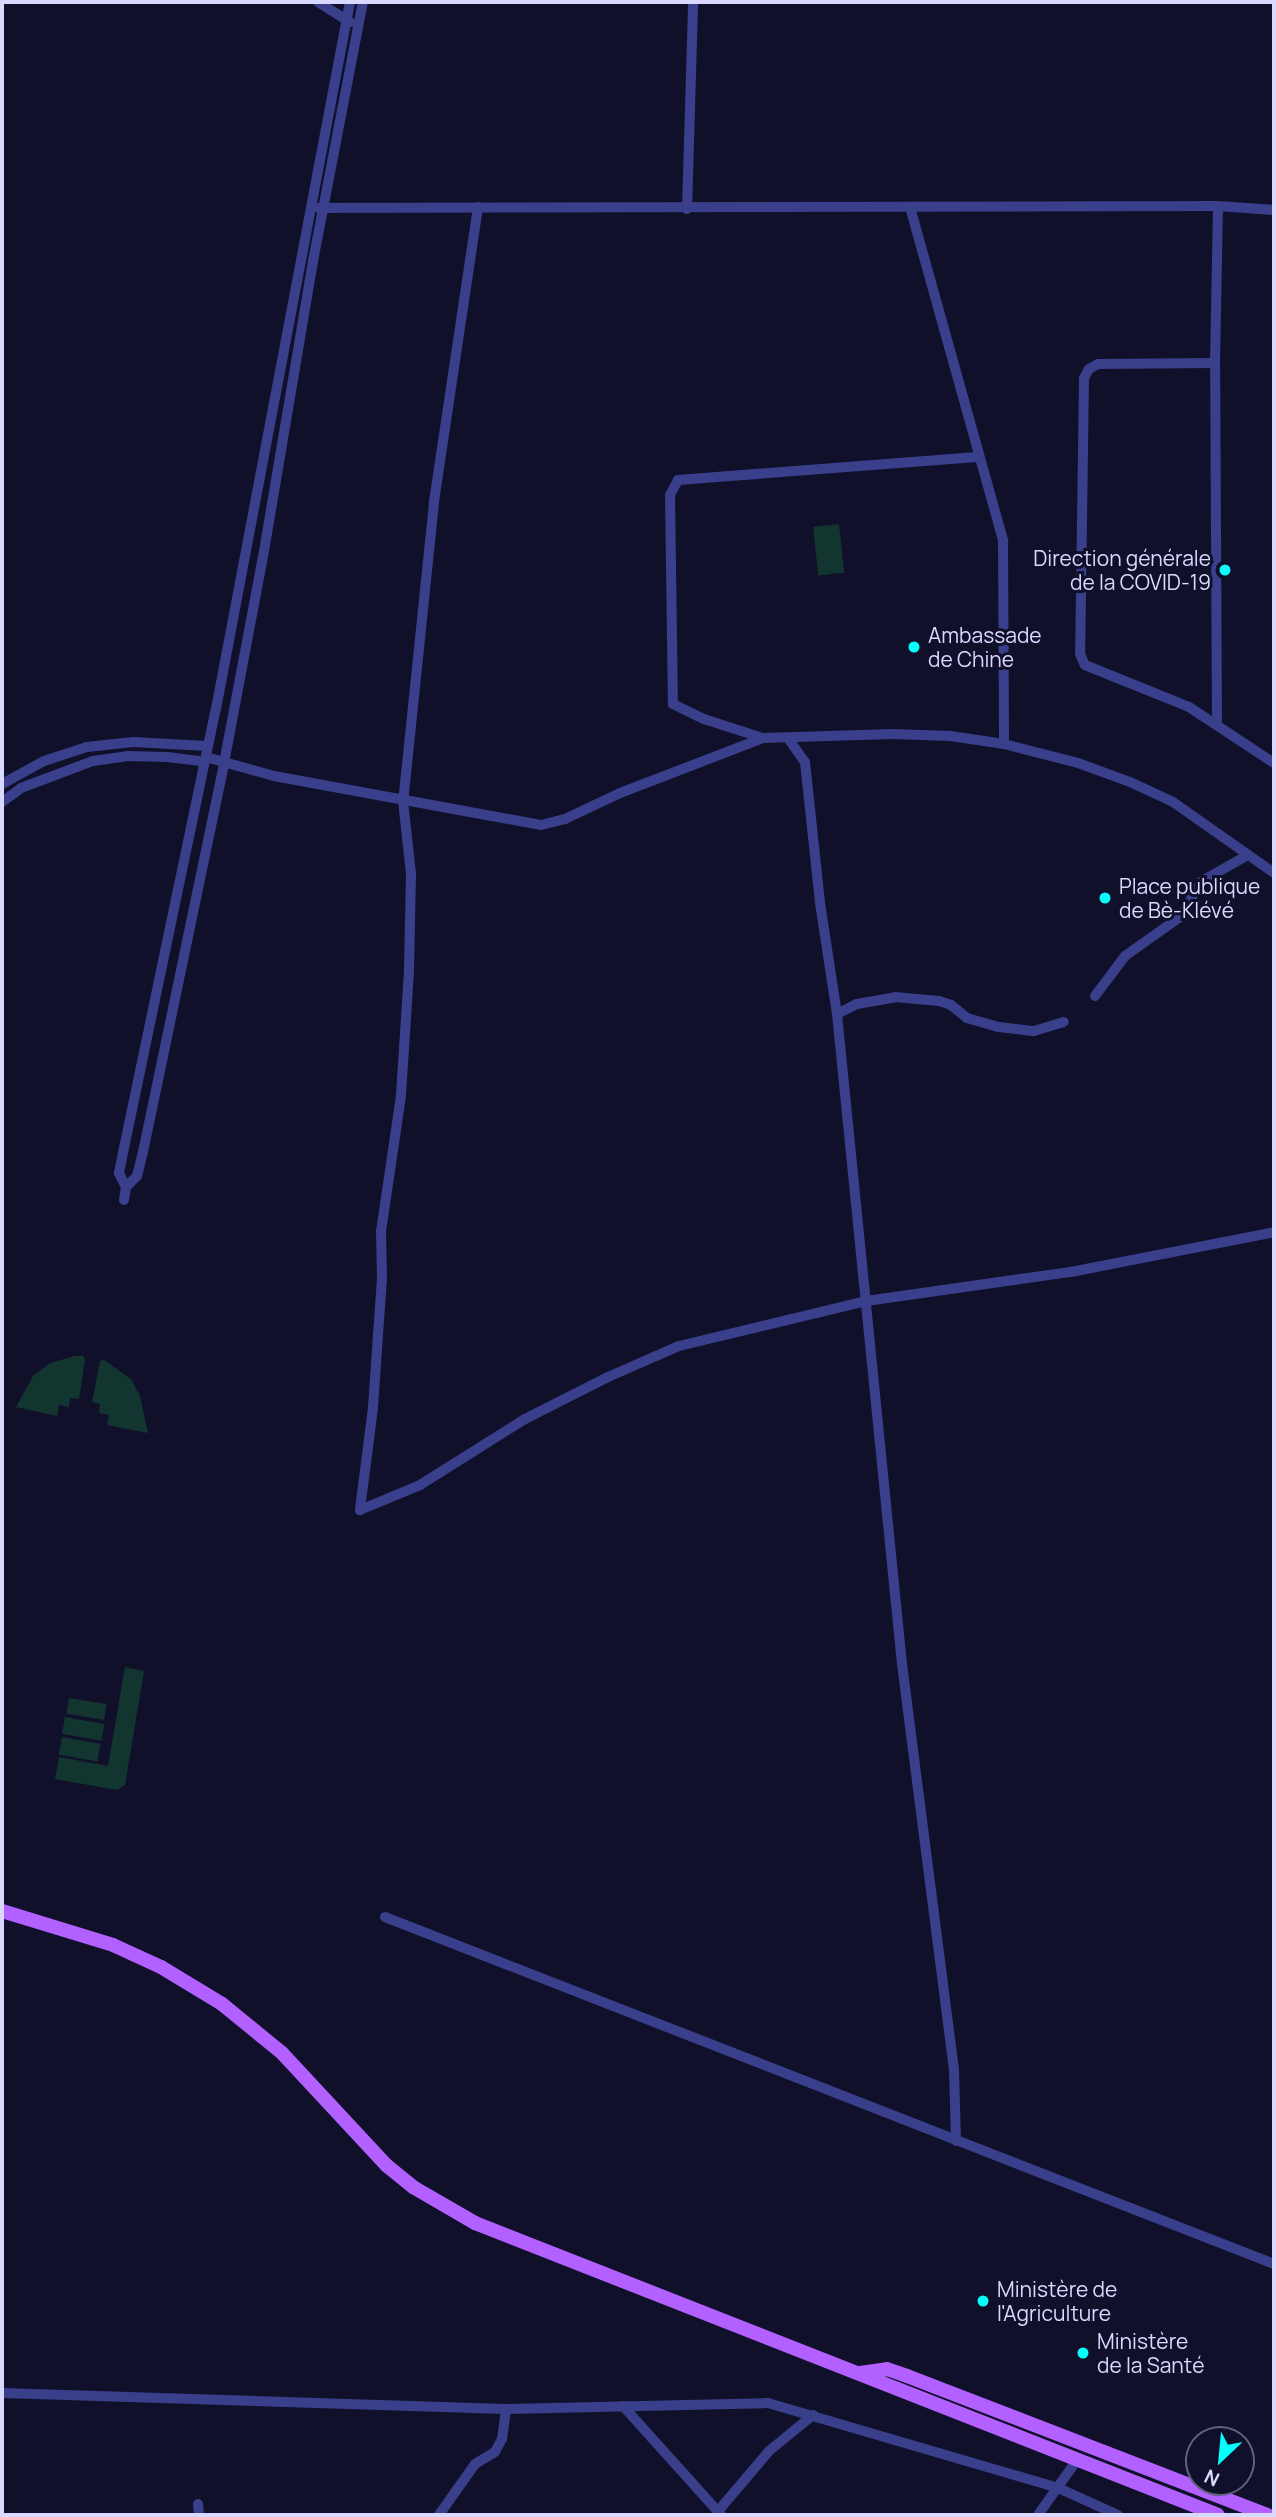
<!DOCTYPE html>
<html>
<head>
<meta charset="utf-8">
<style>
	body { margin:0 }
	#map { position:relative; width:1276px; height:2517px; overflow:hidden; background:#11102b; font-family:Manrope,sans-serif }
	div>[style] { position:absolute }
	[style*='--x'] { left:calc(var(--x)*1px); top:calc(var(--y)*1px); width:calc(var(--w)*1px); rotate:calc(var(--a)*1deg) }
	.green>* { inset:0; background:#123530; transform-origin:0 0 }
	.minor>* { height:10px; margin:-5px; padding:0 5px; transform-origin:5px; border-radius:5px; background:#393f8b }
	.major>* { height:14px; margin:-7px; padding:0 7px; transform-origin:7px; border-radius:7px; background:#b260ff }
	.dots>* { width:19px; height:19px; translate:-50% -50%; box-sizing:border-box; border:4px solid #11102b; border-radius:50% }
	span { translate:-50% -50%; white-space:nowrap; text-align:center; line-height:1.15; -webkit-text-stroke:6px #11102b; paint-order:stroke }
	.poi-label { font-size:21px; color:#d9d9ff }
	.right { translate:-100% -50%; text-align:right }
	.left { translate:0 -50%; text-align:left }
	.frame { position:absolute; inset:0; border:4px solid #d9d9ff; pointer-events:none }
	.north { position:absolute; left:1185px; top:2426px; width:70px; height:70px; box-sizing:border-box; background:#11102b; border:2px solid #616080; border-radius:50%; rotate:206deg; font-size:19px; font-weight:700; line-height:28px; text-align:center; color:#d9d9ff }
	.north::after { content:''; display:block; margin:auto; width:24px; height:32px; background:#05fffd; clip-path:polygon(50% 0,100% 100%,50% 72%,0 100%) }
</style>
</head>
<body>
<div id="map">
	<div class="green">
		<i style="left:839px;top:524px;width:49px;height:26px;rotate:84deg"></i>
		<i style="clip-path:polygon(75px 1356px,83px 1356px,85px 1359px,79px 1399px,70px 1398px,69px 1407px,59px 1405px,57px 1416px,16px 1407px,33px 1376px,50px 1363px)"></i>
		<i style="clip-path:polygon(104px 1360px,131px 1379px,140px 1396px,148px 1433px,107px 1425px,109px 1415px,99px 1413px,100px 1404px,92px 1402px,100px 1361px)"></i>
		<i style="clip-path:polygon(125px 1667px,144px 1671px,125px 1785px,117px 1790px,55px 1779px,59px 1757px,108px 1766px)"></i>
		<i style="left:69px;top:1698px;width:38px;height:16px;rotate:9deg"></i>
		<i style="left:65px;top:1717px;width:40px;height:17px;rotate:10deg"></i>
		<i style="left:62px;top:1737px;width:39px;height:18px;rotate:10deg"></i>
	</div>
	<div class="minor">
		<i style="--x:318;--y:2;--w:38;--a:32"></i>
		<i style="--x:478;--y:207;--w:299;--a:98.5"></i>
		<i style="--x:434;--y:503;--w:300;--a:95.9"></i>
		<i style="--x:403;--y:801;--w:73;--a:83.7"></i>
		<i style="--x:411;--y:874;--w:97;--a:91.2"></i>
		<i style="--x:409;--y:971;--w:125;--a:93.7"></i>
		<i style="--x:401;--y:1096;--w:136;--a:98.4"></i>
		<i style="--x:381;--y:1231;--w:47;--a:88.8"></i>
		<i style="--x:382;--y:1278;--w:130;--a:94"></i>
		<i style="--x:373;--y:1408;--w:103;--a:97.3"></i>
		<i style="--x:360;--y:1510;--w:65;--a:-22.6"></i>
		<i style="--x:420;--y:1485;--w:124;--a:-32.2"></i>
		<i style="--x:525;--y:1419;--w:93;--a:-26.8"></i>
		<i style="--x:608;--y:1377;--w:77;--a:-23.6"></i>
		<i style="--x:679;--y:1346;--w:192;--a:-13.5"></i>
		<i style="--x:866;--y:1301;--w:207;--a:-8.1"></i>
		<i style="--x:1071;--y:1272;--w:207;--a:-11.1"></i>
		<i style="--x:910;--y:207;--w:347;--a:74.4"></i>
		<i style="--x:1003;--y:541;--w:203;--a:89.7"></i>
		<i style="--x:318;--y:208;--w:900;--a:-0.13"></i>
		<i style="--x:1218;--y:206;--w:56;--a:4.1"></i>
		<i style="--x:687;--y:209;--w:207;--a:-88.3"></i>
		<i style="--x:1215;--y:363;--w:117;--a:179.5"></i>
		<i style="--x:1098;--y:364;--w:10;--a:151"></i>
		<i style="--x:1089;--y:369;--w:10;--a:119"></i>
		<i style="--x:1084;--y:378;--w:276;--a:90.8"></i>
		<i style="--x:1080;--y:654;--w:12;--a:66"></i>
		<i style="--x:1085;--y:665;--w:112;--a:22"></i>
		<i style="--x:1189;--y:707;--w:102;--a:33.4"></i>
		<i style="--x:977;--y:457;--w:300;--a:175.6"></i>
		<i style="--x:678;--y:480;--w:17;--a:118"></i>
		<i style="--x:670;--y:495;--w:209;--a:89.2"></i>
		<i style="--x:673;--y:704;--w:34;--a:26"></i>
		<i style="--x:704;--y:719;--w:62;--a:17.9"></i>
		<i style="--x:763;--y:738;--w:130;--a:-1.8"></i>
		<i style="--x:893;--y:734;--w:57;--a:2"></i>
		<i style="--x:950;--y:736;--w:55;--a:8.4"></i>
		<i style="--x:1004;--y:744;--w:76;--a:14.4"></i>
		<i style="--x:1078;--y:763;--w:55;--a:20.1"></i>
		<i style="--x:1130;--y:782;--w:47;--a:24.9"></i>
		<i style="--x:1173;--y:802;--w:123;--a:35.1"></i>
		<i style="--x:1217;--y:723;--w:360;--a:-90.3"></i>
		<i style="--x:1215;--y:363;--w:157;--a:-88.9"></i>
		<i style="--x:788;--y:738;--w:29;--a:55"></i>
		<i style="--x:805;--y:762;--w:142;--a:83.9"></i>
		<i style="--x:820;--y:903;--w:112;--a:81.3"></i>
		<i style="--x:837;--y:1014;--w:653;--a:84.29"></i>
		<i style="--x:902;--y:1664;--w:409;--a:82.7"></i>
		<i style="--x:954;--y:2070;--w:71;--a:88.4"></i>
		<i style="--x:206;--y:757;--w:71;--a:15.6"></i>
		<i style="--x:274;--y:776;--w:271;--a:10.4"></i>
		<i style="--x:541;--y:825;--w:25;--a:-14"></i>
		<i style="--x:565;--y:819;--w:61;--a:-25.3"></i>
		<i style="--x:620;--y:793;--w:153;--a:-21"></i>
		<i style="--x:2;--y:784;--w:48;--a:-28.7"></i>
		<i style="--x:44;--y:761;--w:45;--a:-18"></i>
		<i style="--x:87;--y:747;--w:46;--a:-6.2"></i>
		<i style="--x:133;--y:742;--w:75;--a:3.1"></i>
		<i style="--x:2;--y:802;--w:24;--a:-36"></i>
		<i style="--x:21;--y:788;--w:77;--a:-20.6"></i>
		<i style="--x:93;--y:761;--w:34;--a:-8"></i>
		<i style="--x:127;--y:756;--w:40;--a:1.4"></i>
		<i style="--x:167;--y:757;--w:38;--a:7"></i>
		<i style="--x:1095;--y:996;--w:50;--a:-53.1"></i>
		<i style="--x:1125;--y:956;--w:67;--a:-35.3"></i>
		<i style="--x:1180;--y:917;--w:42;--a:-58.6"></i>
		<i style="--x:1202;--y:881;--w:53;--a:-29.5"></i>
		<i style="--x:837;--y:1014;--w:22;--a:-27"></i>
		<i style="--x:857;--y:1004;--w:39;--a:-10"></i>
		<i style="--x:895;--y:997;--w:44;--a:5.2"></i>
		<i style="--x:939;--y:1001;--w:13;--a:18"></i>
		<i style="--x:951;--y:1005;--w:21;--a:39"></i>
		<i style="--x:967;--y:1018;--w:33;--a:16"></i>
		<i style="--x:999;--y:1027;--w:35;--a:7"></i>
		<i style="--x:1034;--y:1031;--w:31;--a:-17"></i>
		<i style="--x:126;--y:1187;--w:16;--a:-45"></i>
		<i style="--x:137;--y:1176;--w:25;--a:-76"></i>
		<i style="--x:143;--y:1152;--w:397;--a:-78.2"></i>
		<i style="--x:224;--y:763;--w:210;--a:-79.3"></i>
		<i style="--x:263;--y:557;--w:300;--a:-80.4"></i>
		<i style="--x:313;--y:261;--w:264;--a:-79.1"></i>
		<i style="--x:124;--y:1200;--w:13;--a:-81"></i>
		<i style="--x:126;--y:1187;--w:16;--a:-117"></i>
		<i style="--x:119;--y:1173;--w:25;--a:-79"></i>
		<i style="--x:124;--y:1148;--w:449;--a:-78.2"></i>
		<i style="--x:216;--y:709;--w:720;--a:-79.27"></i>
		<i style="--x:385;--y:1917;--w:954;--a:21.32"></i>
		<i style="--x:2;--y:2393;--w:504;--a:1.82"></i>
		<i style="--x:506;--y:2409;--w:262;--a:-1.3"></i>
		<i style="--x:768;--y:2403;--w:300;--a:16.3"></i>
		<i style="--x:1056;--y:2487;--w:68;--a:24.3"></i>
		<i style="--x:623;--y:2406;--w:147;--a:48"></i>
		<i style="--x:198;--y:2504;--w:11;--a:85"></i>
		<i style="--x:719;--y:2510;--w:77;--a:-49.7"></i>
		<i style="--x:769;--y:2451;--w:57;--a:-39.3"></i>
		<i style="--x:439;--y:2515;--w:62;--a:-54.8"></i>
		<i style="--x:475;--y:2464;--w:23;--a:-31"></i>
		<i style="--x:495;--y:2452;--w:15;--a:-62"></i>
		<i style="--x:502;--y:2439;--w:30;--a:-82"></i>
		<i style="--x:1038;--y:2515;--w:67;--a:-54.7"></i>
	</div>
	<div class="major">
		<i style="--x:2;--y:1911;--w:116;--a:17"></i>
		<i style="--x:113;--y:1945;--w:53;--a:24.6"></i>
		<i style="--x:161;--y:1967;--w:71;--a:31.2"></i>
		<i style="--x:222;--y:2004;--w:77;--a:39.2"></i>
		<i style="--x:282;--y:2053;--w:153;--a:47.1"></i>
		<i style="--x:386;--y:2165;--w:35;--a:39"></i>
		<i style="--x:413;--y:2187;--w:72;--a:30.1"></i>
		<i style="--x:475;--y:2223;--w:798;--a:21.45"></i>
		<i style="--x:860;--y:2373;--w:27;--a:-8"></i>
		<i style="--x:887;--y:2369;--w:21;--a:19"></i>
		<i style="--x:907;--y:2376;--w:387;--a:21.1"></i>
	</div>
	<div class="dots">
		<i style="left:1225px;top:570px;background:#05fffd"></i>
		<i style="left:914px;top:647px;background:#05fffd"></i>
		<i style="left:1105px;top:898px;background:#05fffd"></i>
		<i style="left:983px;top:2301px;background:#05fffd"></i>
		<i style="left:1083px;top:2353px;background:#05fffd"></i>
	</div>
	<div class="poi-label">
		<span class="right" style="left:1211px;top:570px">Direction générale<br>de la COVID-19</span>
		<span class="left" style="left:928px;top:647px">Ambassade<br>de Chine</span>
		<span class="left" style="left:1119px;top:898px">Place publique<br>de Bè-Klévé</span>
		<span class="left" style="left:997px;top:2301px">Ministère de<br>l'Agriculture</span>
		<span class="left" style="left:1097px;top:2353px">Ministère<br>de la Santé</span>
	</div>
	<div class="frame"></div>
	<div class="north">N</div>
</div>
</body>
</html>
